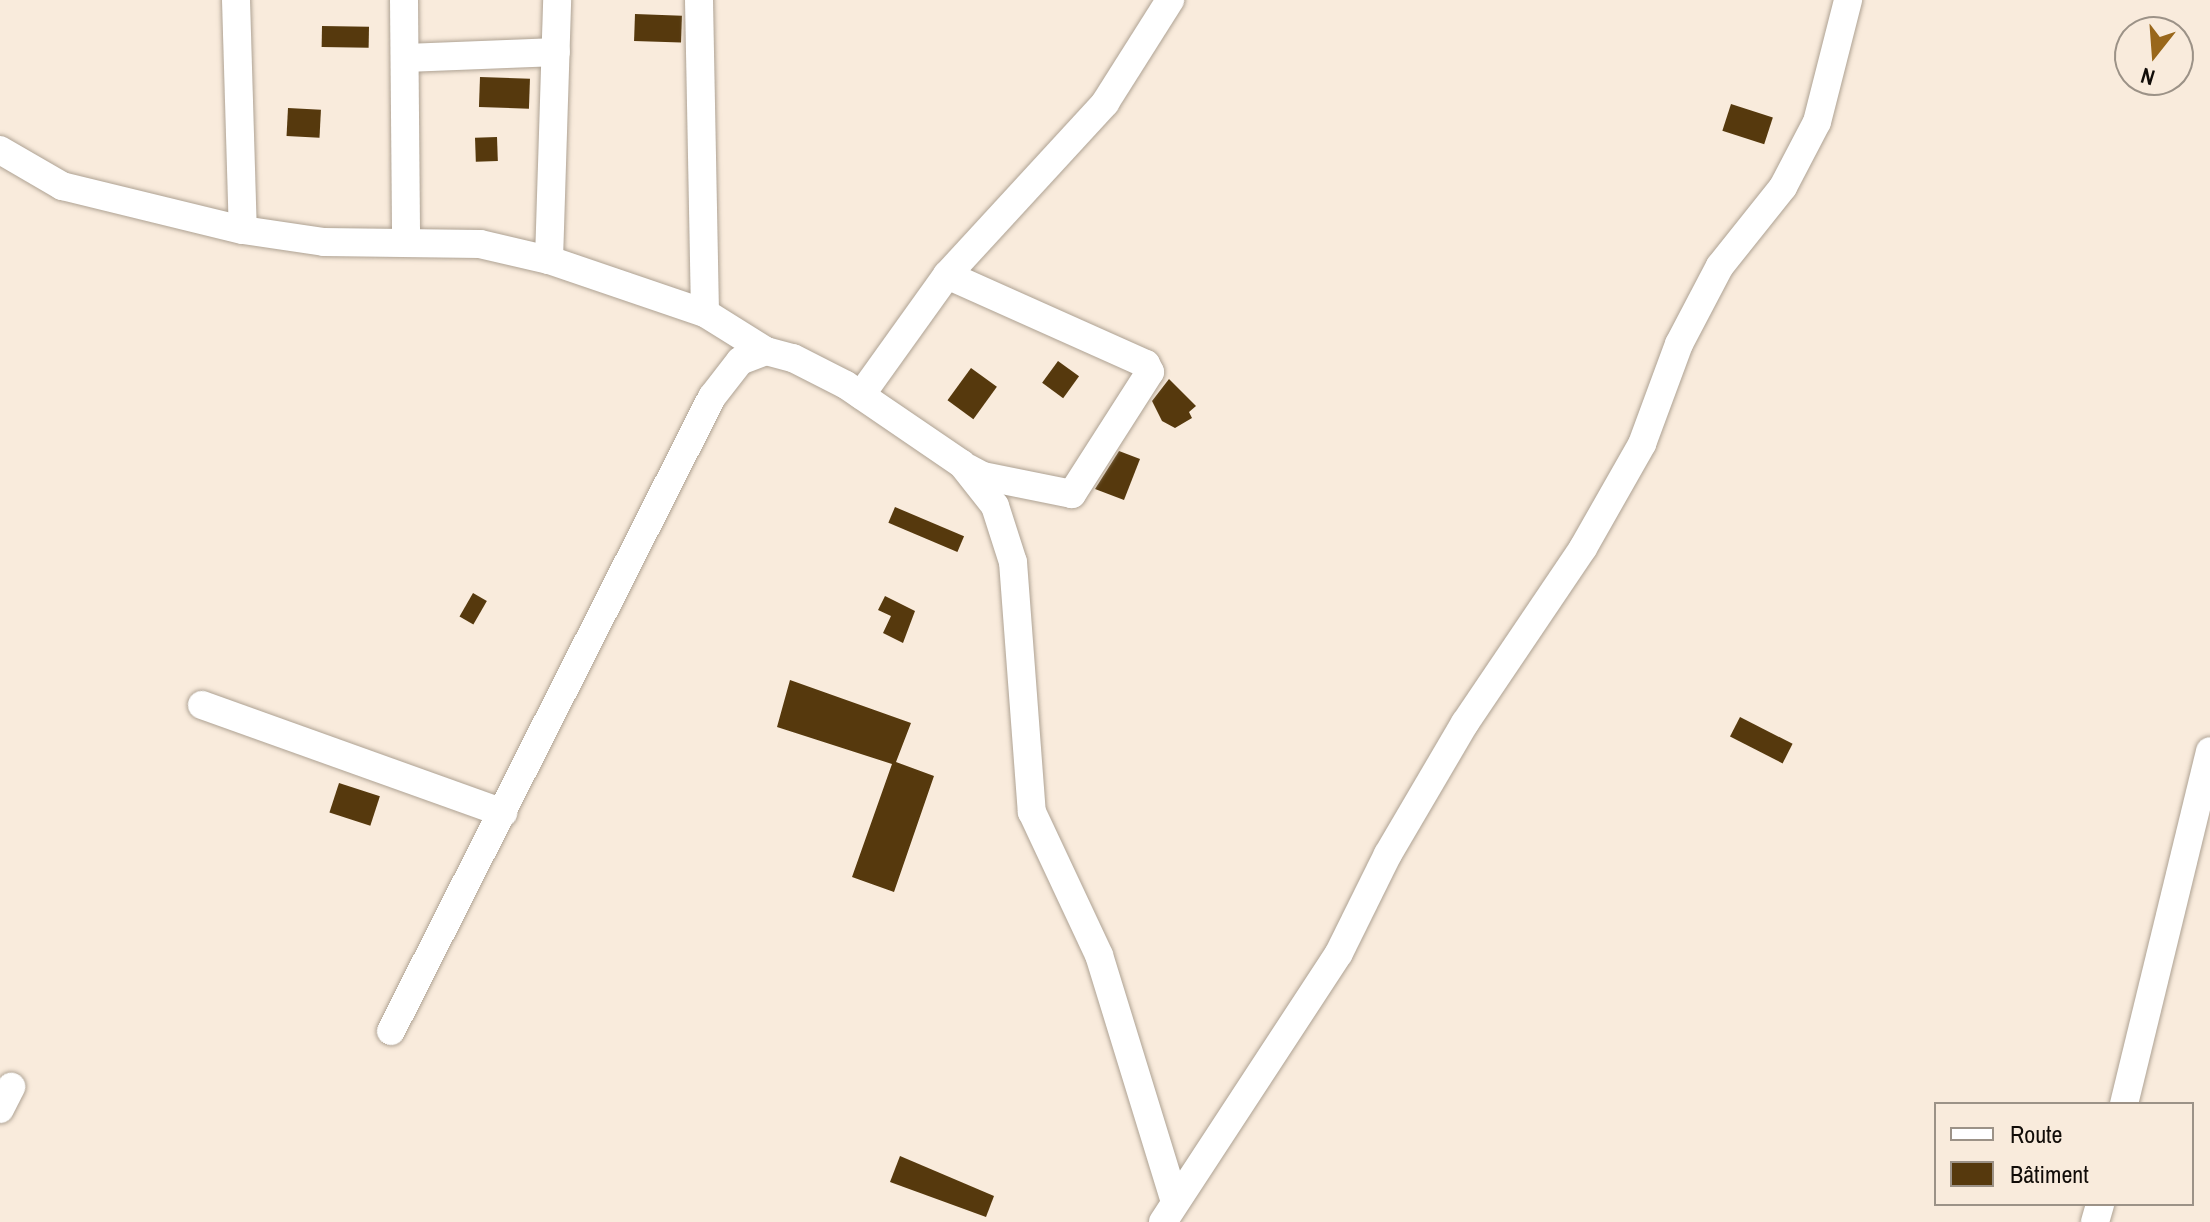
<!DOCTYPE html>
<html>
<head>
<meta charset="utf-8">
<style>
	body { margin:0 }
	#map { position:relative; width:2210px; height:1222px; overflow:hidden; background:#f9ebdc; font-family:"Archivo Narrow",sans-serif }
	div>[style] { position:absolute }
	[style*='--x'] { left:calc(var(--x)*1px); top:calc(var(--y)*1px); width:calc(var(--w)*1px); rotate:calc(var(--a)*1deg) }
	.building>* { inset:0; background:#56390d; transform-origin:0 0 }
	.roads { filter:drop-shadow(0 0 2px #aea293) drop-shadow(0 0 2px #aea293) }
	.minor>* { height:28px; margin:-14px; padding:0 14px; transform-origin:14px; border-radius:14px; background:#fff }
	span { translate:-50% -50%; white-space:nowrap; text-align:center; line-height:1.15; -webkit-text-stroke:8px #f9ebdc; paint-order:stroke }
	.legend { position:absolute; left:1934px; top:1102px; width:260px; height:104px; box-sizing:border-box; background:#f9ebdc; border:2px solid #9c9287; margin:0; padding:10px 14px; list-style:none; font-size:24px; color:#110c08 }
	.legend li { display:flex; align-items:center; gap:16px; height:40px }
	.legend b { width:40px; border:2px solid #9c9287 }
	.north { position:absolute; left:2114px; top:16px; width:80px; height:80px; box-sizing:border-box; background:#f9ebdc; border:2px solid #9c9287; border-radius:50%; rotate:197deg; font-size:22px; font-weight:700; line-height:32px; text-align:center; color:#110c08 }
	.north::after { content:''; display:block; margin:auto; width:28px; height:36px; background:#99671b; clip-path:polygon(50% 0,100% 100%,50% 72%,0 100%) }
</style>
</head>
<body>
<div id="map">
	<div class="building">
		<i style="left:635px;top:14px;width:47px;height:27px;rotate:2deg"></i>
		<i style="left:322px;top:26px;width:47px;height:21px;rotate:1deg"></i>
		<i style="left:480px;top:77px;width:50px;height:30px;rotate:2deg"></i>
		<i style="left:1731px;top:104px;width:44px;height:28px;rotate:18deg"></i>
		<i style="left:288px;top:108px;width:33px;height:28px;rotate:3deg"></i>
		<i style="left:497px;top:137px;width:24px;height:22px;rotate:88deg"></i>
		<i style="left:1058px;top:361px;width:26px;height:27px;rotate:36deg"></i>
		<i style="left:971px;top:368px;width:32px;height:40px;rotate:36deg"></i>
		<i style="clip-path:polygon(1169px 379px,1196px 406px,1189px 412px,1192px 418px,1175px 428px,1162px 421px,1152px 401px)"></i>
		<i style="clip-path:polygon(1119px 451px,1140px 459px,1124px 500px,1095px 489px)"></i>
		<i style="left:895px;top:507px;width:75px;height:17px;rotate:23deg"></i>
		<i style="left:473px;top:593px;width:16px;height:27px;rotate:30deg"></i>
		<i style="clip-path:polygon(885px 596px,915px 611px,903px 643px,883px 633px,891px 616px,878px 610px)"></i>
		<i style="clip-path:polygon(790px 680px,911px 723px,896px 762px,934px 776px,894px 892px,852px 877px,892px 764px,777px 727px)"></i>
		<i style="left:1740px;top:717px;width:59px;height:22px;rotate:27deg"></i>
		<i style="left:339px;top:783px;width:43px;height:31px;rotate:18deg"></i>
		<i style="clip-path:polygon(900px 1156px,994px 1196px,986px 1217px,890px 1182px)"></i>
	</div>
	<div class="roads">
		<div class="minor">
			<i style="--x:236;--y:0;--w:230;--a:88.3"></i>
			<i style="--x:404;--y:0;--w:240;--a:89.5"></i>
			<i style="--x:699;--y:0;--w:313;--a:88.9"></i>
			<i style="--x:407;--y:58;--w:149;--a:-2.3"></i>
			<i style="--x:0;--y:150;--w:72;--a:30.1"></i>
			<i style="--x:62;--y:186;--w:186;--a:13.7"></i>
			<i style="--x:243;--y:230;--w:82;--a:8.4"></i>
			<i style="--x:324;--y:242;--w:156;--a:0.7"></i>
			<i style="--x:480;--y:244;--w:71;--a:13.1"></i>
			<i style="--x:549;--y:260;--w:165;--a:18.8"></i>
			<i style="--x:705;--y:313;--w:72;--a:31.9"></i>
			<i style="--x:766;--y:351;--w:28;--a:15"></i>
			<i style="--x:793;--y:358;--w:59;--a:27"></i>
			<i style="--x:846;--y:385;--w:140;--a:34.3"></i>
			<i style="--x:962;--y:464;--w:53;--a:51.8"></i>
			<i style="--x:995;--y:506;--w:59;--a:72.2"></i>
			<i style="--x:1013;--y:562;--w:251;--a:85.7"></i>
			<i style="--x:1032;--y:812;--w:158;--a:64.9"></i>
			<i style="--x:1099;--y:955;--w:258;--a:72.9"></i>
			<i style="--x:549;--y:260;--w:260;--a:-88.2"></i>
			<i style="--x:947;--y:275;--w:218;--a:24.1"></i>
			<i style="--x:1146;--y:364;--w:9;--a:63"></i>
			<i style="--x:1150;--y:372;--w:145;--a:122.6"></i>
			<i style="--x:1072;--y:494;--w:91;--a:-168.6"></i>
			<i style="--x:983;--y:476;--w:17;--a:-152"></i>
			<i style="--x:861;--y:395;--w:148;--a:-54.4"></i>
			<i style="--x:947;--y:275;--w:234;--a:-47.4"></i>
			<i style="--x:1105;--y:103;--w:122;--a:-57.7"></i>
			<i style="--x:202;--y:705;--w:320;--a:19.7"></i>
			<i style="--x:391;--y:1031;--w:711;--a:-63.15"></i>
			<i style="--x:712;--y:397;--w:46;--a:-52.1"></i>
			<i style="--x:740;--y:361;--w:28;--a:-21"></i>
			<i style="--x:2124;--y:1104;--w:363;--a:-76.3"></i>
			<i style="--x:0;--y:1109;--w:25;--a:-63"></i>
			<i style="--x:1163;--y:1222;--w:321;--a:-56.8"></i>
			<i style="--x:1339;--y:953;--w:110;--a:-63.7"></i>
			<i style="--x:1388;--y:854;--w:152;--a:-59.6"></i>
			<i style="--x:1465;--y:723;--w:211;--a:-56"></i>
			<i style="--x:1583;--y:548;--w:120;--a:-60.4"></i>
			<i style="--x:1642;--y:444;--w:107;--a:-69.7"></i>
			<i style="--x:1679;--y:344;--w:88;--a:-62.3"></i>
			<i style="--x:1720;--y:266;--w:101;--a:-51.4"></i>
			<i style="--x:1783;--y:187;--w:73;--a:-62.4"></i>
			<i style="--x:1817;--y:122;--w:126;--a:-75.7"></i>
			<i style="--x:2095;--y:1222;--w:19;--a:-74"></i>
		</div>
	</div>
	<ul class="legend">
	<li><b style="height:10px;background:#fff"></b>Route</li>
	<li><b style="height:22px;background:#56390d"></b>Bâtiment</li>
	</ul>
	<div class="north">N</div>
</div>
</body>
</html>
